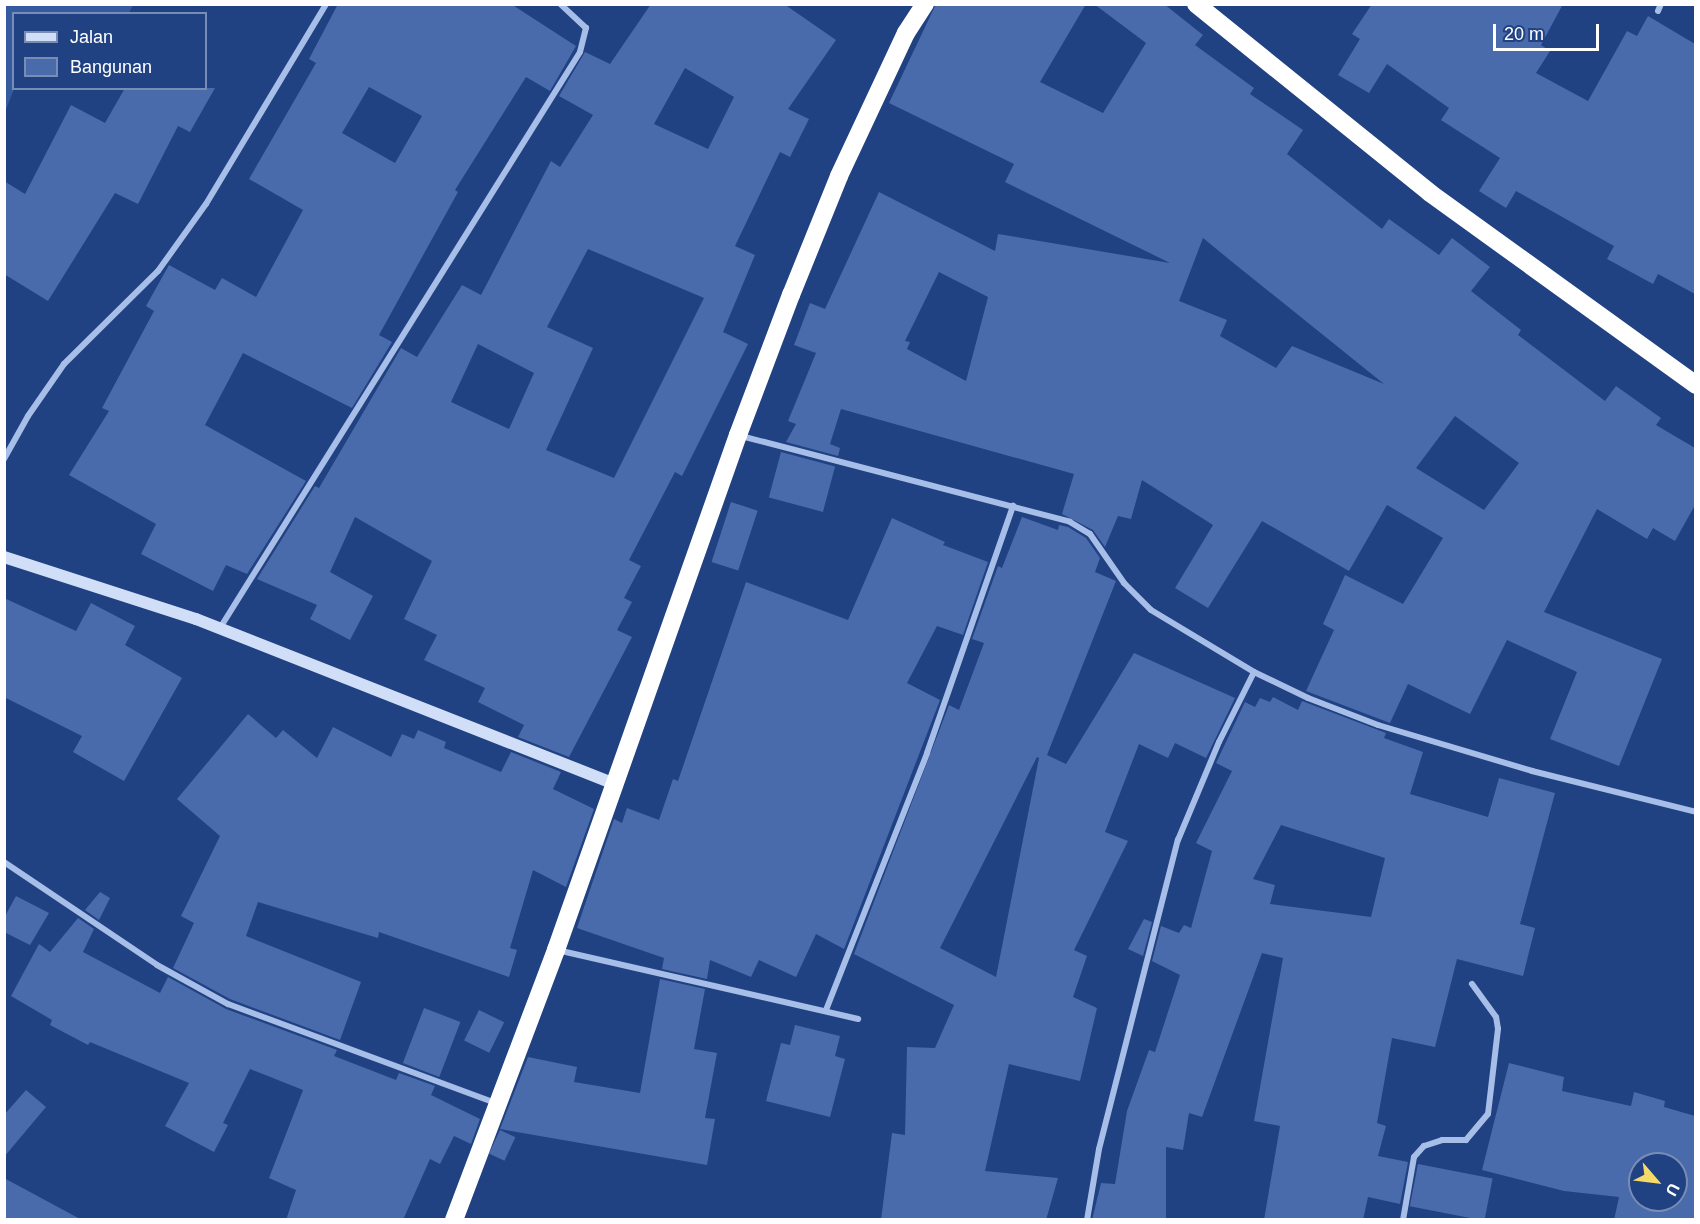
<!DOCTYPE html>
<html>
<head>
<meta charset="utf-8">
<style>
	body { margin:0 }
	#map { position:relative; width:1700px; height:1224px; overflow:hidden; background:#204182; font-family:Helvetica,sans-serif }
	div>[style] { position:absolute }
	[style*='--x'] { left:calc(var(--x)*1px); top:calc(var(--y)*1px); width:calc(var(--w)*1px); rotate:calc(var(--a)*1deg) }
	.green>* { inset:0; background:#345aa0 }
	.building>* { inset:0; background:#496bab; transform-origin:0 0 }
	.street>* { height:6px; margin:-3px; padding:0 3px; transform-origin:3px; border-radius:3px; background:#a7bee8 }
	.secondary>* { height:12px; margin:-6px; padding:0 6px; transform-origin:6px; border-radius:6px; background:#d1def7 }
	.highway>* { height:18px; margin:-9px; padding:0 9px; transform-origin:9px; border-radius:9px; background:#fff }
	span { translate:-50% -50%; white-space:nowrap; text-align:center; line-height:1.15; -webkit-text-stroke:4.5px #204182; paint-order:stroke }
	.frame { position:absolute; inset:0; border:6px solid #fff; pointer-events:none }
	.legend { position:absolute; left:12px; top:12px; width:195px; height:78px; box-sizing:border-box; background:#204182; border:2px solid #798db4; margin:0; padding:8px 10px; list-style:none; font-size:18px; color:#fff }
	.legend li { display:flex; align-items:center; gap:12px; height:30px }
	.legend b { width:30px; border:2px solid #798db4 }
	.north { position:absolute; left:1628px; top:1152px; width:60px; height:60px; box-sizing:border-box; background:#204182; border:2px solid #798db4; border-radius:50%; rotate:118deg; font-size:16px; font-weight:700; line-height:24px; text-align:center; color:#fff }
	.north::after { content:''; display:block; margin:auto; width:21px; height:27px; background:#f6da67; clip-path:polygon(50% 0,100% 100%,50% 72%,0 100%) }
	.scale { position:absolute; left:1493px; top:24px; width:106px; height:27px; box-sizing:border-box; border:3px solid #fff; border-top:0; padding-left:8px; font-size:18px; line-height:21px; white-space:nowrap; color:#fff; -webkit-text-stroke:4px #204182; paint-order:stroke }
</style>
</head>
<body>
<div id="map">
	<div class="green">
		<i style="clip-path:polygon(5px 4px,133px 4px,133px 5px,129px 13px,14px 14px,14px 89px,5px 112px)"></i>
	</div>
	<div class="building">
		<i style="clip-path:polygon(evenodd,338px 4px,511px 4px,576px 46px,550px 91px,526px 77px,455px 190px,458px 192px,379px 335px,392px 342px,352px 408px,243px 353px,205px 425px,306px 481px,247px 574px,226px 565px,213px 591px,141px 554px,156px 524px,69px 475px,109px 411px,102px 408px,154px 311px,146px 306px,169px 265px,215px 290px,222px 278px,256px 297px,303px 210px,249px 179px,316px 63px,309px 59px,338px 4px,369px 87px,422px 116px,395px 163px,342px 133px,369px 87px)"></i>
		<i style="clip-path:polygon(evenodd,651px 4px,784px 4px,836px 40px,788px 109px,809px 119px,790px 157px,780px 152px,735px 246px,755px 255px,723px 332px,748px 344px,682px 476px,675px 472px,629px 560px,641px 566px,624px 598px,632px 602px,617px 630px,632px 637px,569px 757px,518px 737px,524px 725px,478px 702px,485px 688px,424px 660px,437px 635px,404px 619px,432px 561px,355px 517px,330px 572px,373px 596px,350px 640px,310px 619px,317px 605px,257px 579px,315px 486px,319px 488px,401px 348px,417px 357px,462px 285px,481px 295px,551px 161px,560px 167px,593px 115px,559px 96px,585px 52px,610px 64px,651px 4px,685px 68px,734px 97px,708px 149px,654px 124px,685px 68px,651px 4px,588px 249px,704px 298px,614px 478px,546px 450px,593px 348px,547px 327px,588px 249px,651px 4px,478px 344px,534px 373px,509px 429px,451px 402px,478px 344px)"></i>
		<i style="clip-path:polygon(evenodd,936px 4px,1086px 4px,1040px 82px,1103px 113px,1146px 43px,1094px 4px,1164px 4px,1203px 35px,1195px 45px,1254px 88px,1250px 94px,1303px 130px,1287px 154px,1382px 229px,1389px 219px,1439px 255px,1452px 238px,1490px 267px,1471px 291px,1521px 330px,1518px 335px,1605px 401px,1616px 386px,1661px 418px,1656px 425px,1695px 448px,1695px 505px,1675px 541px,1653px 528px,1647px 539px,1597px 509px,1544px 612px,1662px 659px,1619px 766px,1550px 739px,1577px 672px,1507px 640px,1470px 714px,1408px 684px,1390px 723px,1306px 691px,1334px 630px,1323px 624px,1345px 575px,1403px 604px,1443px 538px,1387px 505px,1349px 571px,1262px 521px,1208px 608px,1175px 588px,1213px 525px,1142px 480px,1131px 519px,1118px 516px,1105px 547px,1093px 530px,1062px 514px,1074px 474px,841px 409px,830px 444px,840px 448px,838px 456px,786px 442px,796px 424px,788px 421px,816px 353px,794px 345px,810px 303px,825px 309px,879px 192px,995px 251px,998px 234px,1170px 263px,1005px 182px,1014px 164px,889px 103px,936px 4px,1203px 238px,1231px 261px,1384px 384px,1292px 346px,1276px 368px,1220px 336px,1227px 320px,1179px 301px,1203px 238px,936px 4px,939px 272px,988px 297px,966px 381px,907px 349px,910px 342px,905px 341px,939px 272px,936px 4px,1455px 416px,1519px 463px,1484px 510px,1416px 468px,1455px 416px)"></i>
		<i style="clip-path:polygon(1372px 4px,1563px 4px,1541px 45px,1550px 51px,1536px 73px,1588px 101px,1627px 31px,1637px 36px,1648px 16px,1695px 44px,1695px 294px,1658px 274px,1653px 284px,1607px 259px,1614px 246px,1516px 191px,1506px 208px,1479px 191px,1500px 158px,1441px 120px,1449px 108px,1387px 64px,1369px 93px,1338px 75px,1360px 39px,1352px 34px)"></i>
		<i style="clip-path:polygon(125px 88px,215px 88px,190px 132px,178px 126px,138px 204px,115px 193px,48px 301px,4px 274px,4px 181px,25px 194px,71px 105px,105px 123px)"></i>
		<i style="left:781px;top:452px;width:56px;height:47px;rotate:15deg"></i>
		<i style="left:731px;top:502px;width:28px;height:63px;rotate:18deg"></i>
		<i style="clip-path:polygon(evenodd,1022px 517px,1058px 530px,1059px 525px,1068px 527px,1086px 538px,1100px 558px,1095px 572px,1116px 581px,1047px 755px,1066px 764px,1134px 653px,1235px 698px,1206px 758px,1175px 743px,1168px 758px,1139px 744px,1105px 832px,1128px 841px,1074px 950px,1087px 956px,1073px 997px,1097px 1008px,1080px 1081px,1009px 1064px,985px 1171px,1058px 1178px,1046px 1220px,881px 1220px,892px 1133px,905px 1135px,907px 1047px,935px 1048px,954px 1005px,854px 954px,949px 705px,959px 710px,984px 643px,972px 639px,998px 566px,1002px 568px,1022px 517px,1037px 757px,1039px 758px,996px 977px,940px 948px,1037px 757px)"></i>
		<i style="clip-path:polygon(892px 518px,945px 542px,943px 545px,988px 562px,963px 635px,937px 626px,907px 683px,940px 700px,844px 949px,816px 934px,796px 977px,759px 960px,751px 977px,710px 960px,707px 979px,662px 969px,664px 958px,577px 928px,614px 819px,622px 823px,627px 808px,659px 820px,673px 779px,678px 781px,746px 582px,848px 620px)"></i>
		<i style="clip-path:polygon(4px 598px,76px 631px,91px 603px,135px 626px,125px 645px,182px 678px,124px 781px,73px 752px,82px 736px,4px 697px)"></i>
		<i style="clip-path:polygon(evenodd,1273px 697px,1298px 710px,1302px 701px,1386px 733px,1384px 738px,1423px 752px,1410px 794px,1488px 817px,1499px 778px,1555px 793px,1520px 924px,1535px 928px,1523px 976px,1457px 959px,1435px 1047px,1392px 1038px,1377px 1123px,1386px 1126px,1378px 1156px,1408px 1162px,1400px 1204px,1368px 1197px,1363px 1220px,1264px 1220px,1280px 1126px,1254px 1121px,1283px 958px,1262px 953px,1202px 1117px,1189px 1113px,1183px 1150px,1166px 1147px,1166px 1220px,1092px 1220px,1101px 1183px,1115px 1184px,1127px 1111px,1149px 1050px,1155px 1052px,1180px 975px,1152px 961px,1161px 926px,1179px 933px,1184px 925px,1191px 928px,1212px 851px,1196px 843px,1232px 771px,1216px 763px,1245px 702px,1255px 707px,1260px 698px,1270px 702px,1273px 697px,1281px 825px,1385px 858px,1371px 917px,1270px 904px,1275px 885px,1253px 879px,1281px 825px)"></i>
		<i style="clip-path:polygon(248px 714px,276px 738px,283px 730px,317px 758px,333px 727px,391px 757px,402px 734px,414px 739px,418px 730px,446px 742px,444px 748px,501px 772px,511px 752px,561px 772px,553px 789px,594px 809px,566px 887px,533px 870px,510px 948px,517px 950px,509px 977px,379px 932px,378px 938px,258px 902px,246px 936px,361px 982px,340px 1040px,230px 999px,173px 968px,194px 923px,181px 916px,220px 836px,177px 799px)"></i>
		<i style="clip-path:polygon(100px 892px,110px 898px,99px 920px,85px 910px)"></i>
		<i style="clip-path:polygon(16px 896px,49px 913px,30px 945px,4px 932px,4px 918px)"></i>
		<i style="clip-path:polygon(78px 918px,94px 929px,83px 952px,160px 993px,168px 977px,226px 1009px,337px 1050px,334px 1056px,396px 1080px,399px 1073px,435px 1086px,431px 1095px,480px 1119px,471px 1144px,454px 1136px,440px 1164px,430px 1159px,403px 1220px,286px 1220px,296px 1190px,269px 1178px,303px 1090px,250px 1069px,223px 1123px,228px 1125px,214px 1152px,165px 1126px,189px 1083px,90px 1042px,88px 1045px,50px 1025px,52px 1020px,11px 996px,39px 944px,50px 952px)"></i>
		<i style="clip-path:polygon(1144px 919px,1152px 922px,1143px 956px,1128px 949px)"></i>
		<i style="clip-path:polygon(660px 979px,705px 989px,694px 1049px,717px 1053px,705px 1118px,715px 1119px,707px 1165px,500px 1129px,528px 1057px,577px 1067px,574px 1082px,640px 1093px)"></i>
		<i style="left:424px;top:1008px;width:39px;height:59px;rotate:21deg"></i>
		<i style="left:479px;top:1010px;width:28px;height:34px;rotate:26deg"></i>
		<i style="clip-path:polygon(795px 1025px,840px 1036px,835px 1056px,845px 1059px,830px 1117px,766px 1101px,781px 1043px,790px 1045px)"></i>
		<i style="clip-path:polygon(evenodd,1509px 1063px,1564px 1077px,1562px 1091px,1631px 1106px,1634px 1092px,1665px 1101px,1664px 1107px,1695px 1116px,1695px 1220px,1614px 1220px,1619px 1197px,1564px 1191px,1482px 1170px,1509px 1063px,1640px 1164px,1676px 1164px,1676px 1200px,1640px 1200px,1640px 1164px)"></i>
		<i style="clip-path:polygon(26px 1090px,46px 1107px,4px 1157px,4px 1115px)"></i>
		<i style="left:500px;top:1130px;width:17px;height:26px;rotate:25deg"></i>
		<i style="left:1418px;top:1164px;width:76px;height:43px;rotate:11deg"></i>
		<i style="clip-path:polygon(4px 1178px,82px 1220px,4px 1220px)"></i>
	</div>
	<div class="street">
		<i style="--x:1658;--y:11;--w:8;--a:-67"></i>
		<i style="--x:741;--y:436;--w:340;--a:14.6"></i>
		<i style="--x:1070;--y:522;--w:23;--a:31"></i>
		<i style="--x:1090;--y:534;--w:60;--a:55.2"></i>
		<i style="--x:1124;--y:583;--w:38;--a:45"></i>
		<i style="--x:1151;--y:610;--w:120;--a:31"></i>
		<i style="--x:1254;--y:672;--w:60;--a:25.7"></i>
		<i style="--x:1308;--y:698;--w:75;--a:21.1"></i>
		<i style="--x:1378;--y:725;--w:161;--a:16.6"></i>
		<i style="--x:1532;--y:771;--w:169;--a:14"></i>
		<i style="--x:4;--y:459;--w:49;--a:-60.8"></i>
		<i style="--x:28;--y:416;--w:63;--a:-55.3"></i>
		<i style="--x:64;--y:364;--w:132;--a:-44.7"></i>
		<i style="--x:158;--y:271;--w:82;--a:-54.4"></i>
		<i style="--x:206;--y:204;--w:233;--a:-59"></i>
		<i style="--x:220;--y:628;--w:679;--a:-57.99"></i>
		<i style="--x:580;--y:52;--w:25;--a:-76"></i>
		<i style="--x:586;--y:28;--w:35;--a:-137"></i>
		<i style="--x:4;--y:862;--w:184;--a:33.9"></i>
		<i style="--x:157;--y:965;--w:81;--a:28.8"></i>
		<i style="--x:228;--y:1004;--w:286;--a:20.3"></i>
		<i style="--x:557;--y:950;--w:309;--a:12.9"></i>
		<i style="--x:826;--y:1010;--w:276;--a:-68.5"></i>
		<i style="--x:927;--y:753;--w:262;--a:-70.8"></i>
		<i style="--x:1087;--y:1220;--w:72;--a:-80.4"></i>
		<i style="--x:1099;--y:1149;--w:319;--a:-75.7"></i>
		<i style="--x:1178;--y:840;--w:106;--a:-67.3"></i>
		<i style="--x:1219;--y:742;--w:78;--a:-63.4"></i>
		<i style="--x:1403;--y:1220;--w:64;--a:-80.1"></i>
		<i style="--x:1414;--y:1157;--w:15;--a:-48"></i>
		<i style="--x:1424;--y:1146;--w:19;--a:-18"></i>
		<i style="--x:1442;--y:1140;--w:24;--a:0"></i>
		<i style="--x:1466;--y:1140;--w:34;--a:-50"></i>
		<i style="--x:1488;--y:1114;--w:86;--a:-83.3"></i>
		<i style="--x:1498;--y:1029;--w:12;--a:-99"></i>
		<i style="--x:1496;--y:1017;--w:41;--a:-126"></i>
	</div>
	<div class="secondary">
		<i style="--x:4;--y:557;--w:202;--a:17.9"></i>
		<i style="--x:196;--y:619;--w:449;--a:21.5"></i>
	</div>
	<div class="highway">
		<i style="--x:1196;--y:4;--w:301;--a:38.9"></i>
		<i style="--x:1430;--y:193;--w:328;--a:35.8"></i>
		<i style="--x:454;--y:1220;--w:289;--a:-69.3"></i>
		<i style="--x:556;--y:950;--w:546;--a:-70.54"></i>
		<i style="--x:738;--y:435;--w:150;--a:-69.3"></i>
		<i style="--x:791;--y:295;--w:128;--a:-68"></i>
		<i style="--x:839;--y:176;--w:158;--a:-64.9"></i>
		<i style="--x:906;--y:33;--w:35;--a:-57"></i>
	</div>
	<div class="frame"></div>
	<ul class="legend">
	<li><b style="height:8px;background:#d1def7"></b>Jalan</li>
	<li><b style="height:16px;background:#496bab"></b>Bangunan</li>
	</ul>
	<div class="north">U</div>
	<div class="scale">20 m</div>
</div>
</body>
</html>
